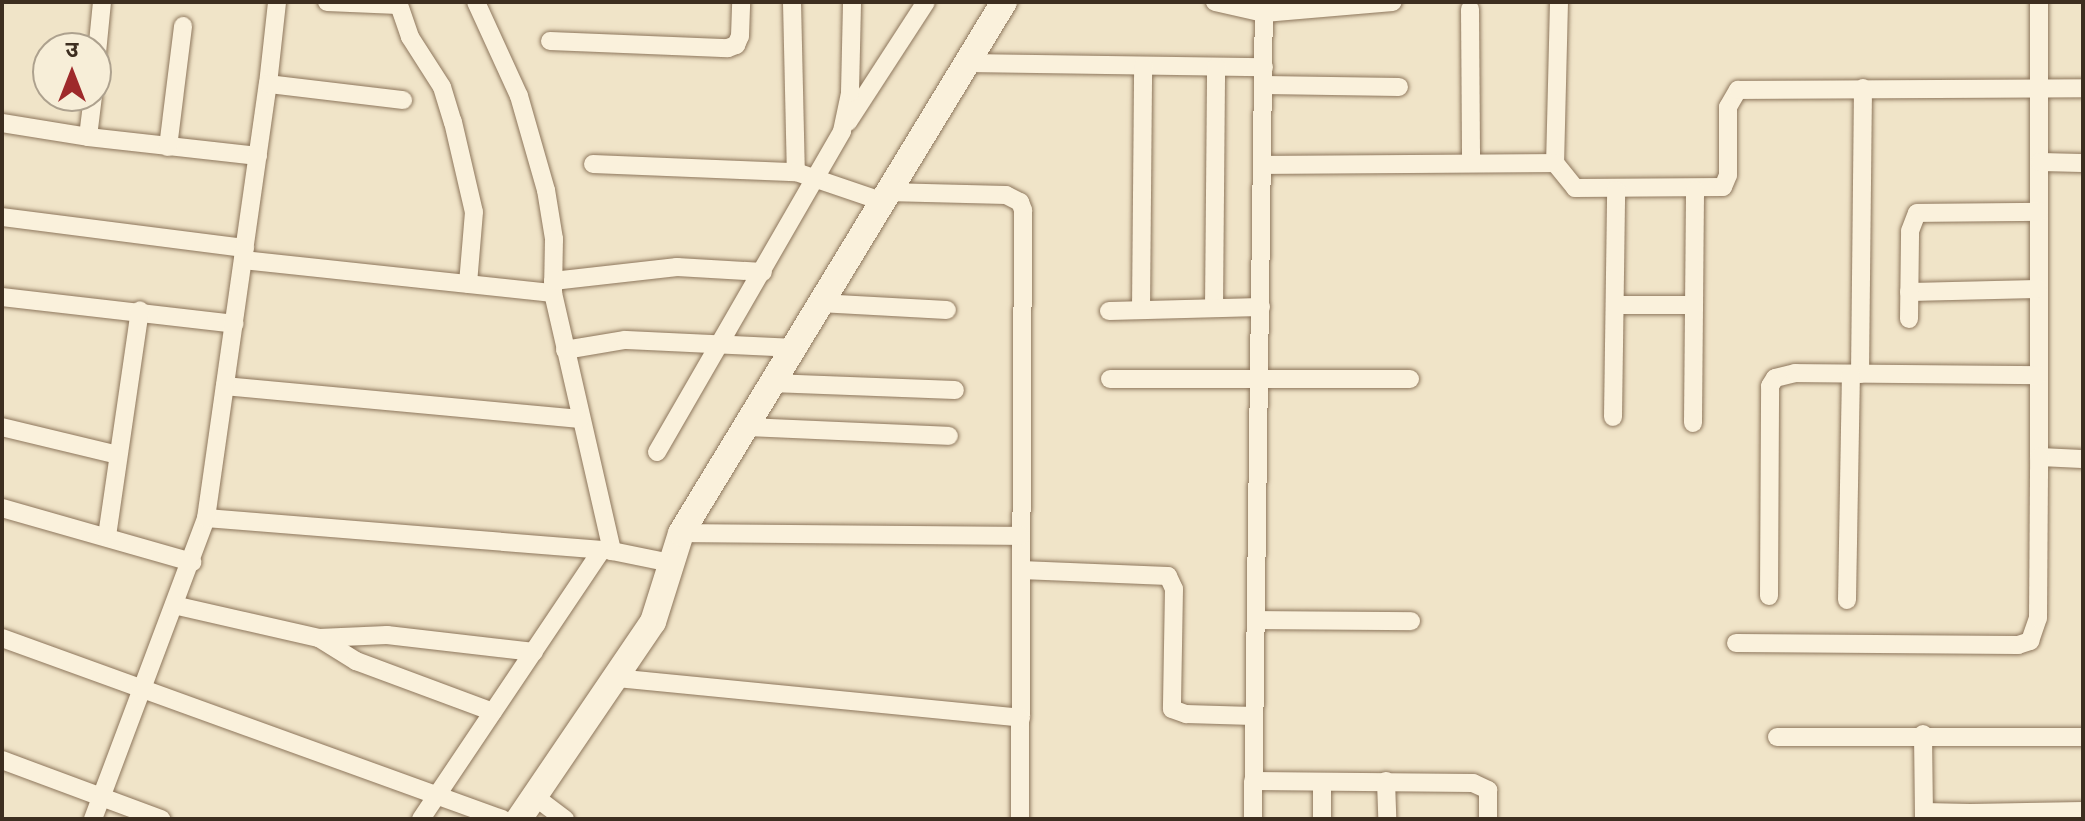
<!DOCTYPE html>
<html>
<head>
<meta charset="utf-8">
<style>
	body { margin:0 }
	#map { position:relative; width:2085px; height:821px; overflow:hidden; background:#f0e4c8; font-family:"Zilla Slab","Noto Sans Devanagari",serif }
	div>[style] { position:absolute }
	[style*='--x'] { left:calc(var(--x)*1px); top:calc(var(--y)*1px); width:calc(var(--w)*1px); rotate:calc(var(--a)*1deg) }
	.roads { filter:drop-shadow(0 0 2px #8d765c) drop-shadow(0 0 2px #8d765c) }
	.street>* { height:18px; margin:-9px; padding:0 9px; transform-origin:9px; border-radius:9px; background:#faf1dc }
	.secondary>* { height:26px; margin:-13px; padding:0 13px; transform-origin:13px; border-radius:13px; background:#faf1dc }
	span { translate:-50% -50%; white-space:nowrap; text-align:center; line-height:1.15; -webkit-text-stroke:6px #f7eed8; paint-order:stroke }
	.frame { position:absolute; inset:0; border:4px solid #3d2e20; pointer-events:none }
	.north { position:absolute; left:32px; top:32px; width:80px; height:80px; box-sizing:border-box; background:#f7eed8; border:2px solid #ada18e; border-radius:50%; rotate:0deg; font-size:22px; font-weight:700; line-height:32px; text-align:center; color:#3d2e20 }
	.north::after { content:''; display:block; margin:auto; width:28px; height:36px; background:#9e2a2b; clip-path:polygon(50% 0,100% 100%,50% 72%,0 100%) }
</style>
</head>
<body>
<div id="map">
	<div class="roads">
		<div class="street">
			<i style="--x:327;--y:2;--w:71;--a:2.4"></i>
			<i style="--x:398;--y:2;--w:37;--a:71"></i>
			<i style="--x:410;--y:37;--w:59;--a:57.4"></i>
			<i style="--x:442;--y:87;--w:37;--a:73"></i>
			<i style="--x:453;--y:122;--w:92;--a:76.9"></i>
			<i style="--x:474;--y:212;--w:72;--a:94.8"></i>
			<i style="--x:476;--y:2;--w:103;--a:65.4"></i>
			<i style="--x:519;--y:96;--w:98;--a:74"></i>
			<i style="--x:546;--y:190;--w:50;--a:80.7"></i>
			<i style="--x:554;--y:239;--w:54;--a:91.1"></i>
			<i style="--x:553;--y:293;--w:265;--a:77.1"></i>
			<i style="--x:792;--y:2;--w:170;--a:88.7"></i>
			<i style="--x:1215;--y:2;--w:50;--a:12.7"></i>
			<i style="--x:1264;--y:13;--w:129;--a:-4.9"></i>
			<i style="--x:1559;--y:2;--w:161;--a:91.4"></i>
			<i style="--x:1555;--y:163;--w:32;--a:51"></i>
			<i style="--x:1575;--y:188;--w:148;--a:-0.4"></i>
			<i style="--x:1723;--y:187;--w:13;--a:-67"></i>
			<i style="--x:1728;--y:175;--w:68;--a:-90"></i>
			<i style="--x:1728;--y:107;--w:20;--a:-60"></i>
			<i style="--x:1738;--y:90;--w:345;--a:-0.3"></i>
			<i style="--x:2039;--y:2;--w:455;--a:90"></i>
			<i style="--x:2039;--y:457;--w:44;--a:2.6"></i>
			<i style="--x:1470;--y:9;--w:154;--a:89.6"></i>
			<i style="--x:550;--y:41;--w:178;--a:2.3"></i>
			<i style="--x:728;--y:48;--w:9;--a:-21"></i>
			<i style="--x:736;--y:45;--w:10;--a:-66"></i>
			<i style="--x:740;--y:36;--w:34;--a:-88"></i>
			<i style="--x:96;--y:63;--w:61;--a:-84.4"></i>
			<i style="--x:966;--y:63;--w:298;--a:0.8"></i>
			<i style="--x:268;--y:84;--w:82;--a:-83.7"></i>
			<i style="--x:1264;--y:85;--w:135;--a:0.8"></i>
			<i style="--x:93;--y:96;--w:41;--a:97"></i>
			<i style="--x:88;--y:137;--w:171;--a:6.4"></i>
			<i style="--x:848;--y:122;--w:143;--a:-57"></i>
			<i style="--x:2;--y:123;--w:87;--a:9.2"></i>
			<i style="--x:168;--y:147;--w:122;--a:-82.9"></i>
			<i style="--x:2040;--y:162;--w:43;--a:1.3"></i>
			<i style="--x:593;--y:164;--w:203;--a:2.3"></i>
			<i style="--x:796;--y:172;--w:90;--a:18.8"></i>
			<i style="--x:1263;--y:165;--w:292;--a:-0.4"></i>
			<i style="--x:886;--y:192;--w:120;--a:1.4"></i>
			<i style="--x:1006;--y:195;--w:16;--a:27"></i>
			<i style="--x:1020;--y:202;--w:9;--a:69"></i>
			<i style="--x:1023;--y:210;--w:609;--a:90.28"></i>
			<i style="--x:2;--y:217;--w:245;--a:7.3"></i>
			<i style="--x:243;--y:260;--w:312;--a:6.1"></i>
			<i style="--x:553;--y:281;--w:125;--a:-6.4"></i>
			<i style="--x:677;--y:267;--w:86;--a:3.3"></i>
			<i style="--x:1909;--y:292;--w:129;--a:-1.3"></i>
			<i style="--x:2;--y:297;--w:234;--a:6.6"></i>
			<i style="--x:819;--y:303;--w:128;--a:3.1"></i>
			<i style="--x:1615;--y:305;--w:79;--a:0"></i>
			<i style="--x:1214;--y:308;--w:241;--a:-89.5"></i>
			<i style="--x:1141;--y:310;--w:244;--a:-89.5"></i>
			<i style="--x:1109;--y:311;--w:152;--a:-1.5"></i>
			<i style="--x:1909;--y:319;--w:88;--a:-89.3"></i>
			<i style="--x:1910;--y:231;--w:19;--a:-69"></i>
			<i style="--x:1917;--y:213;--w:122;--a:-0.5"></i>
			<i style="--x:565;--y:350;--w:61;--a:-9.5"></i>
			<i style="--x:625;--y:340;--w:167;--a:2.7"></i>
			<i style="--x:1860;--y:374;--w:286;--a:-89.4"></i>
			<i style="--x:1110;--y:379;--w:300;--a:0"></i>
			<i style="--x:771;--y:383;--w:184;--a:2.2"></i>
			<i style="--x:225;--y:386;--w:356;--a:5.3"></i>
			<i style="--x:1613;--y:417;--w:227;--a:-89.2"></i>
			<i style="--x:1693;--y:423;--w:233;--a:-89.5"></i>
			<i style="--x:2;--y:427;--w:119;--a:13.6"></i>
			<i style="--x:745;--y:427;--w:204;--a:2.5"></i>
			<i style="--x:657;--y:452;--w:370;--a:-60"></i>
			<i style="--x:842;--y:131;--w:40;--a:-78"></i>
			<i style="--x:850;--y:92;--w:90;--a:-88.7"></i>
			<i style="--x:2;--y:508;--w:198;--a:15.9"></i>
			<i style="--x:206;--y:518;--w:407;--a:4.6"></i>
			<i style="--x:612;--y:551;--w:60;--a:11.5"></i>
			<i style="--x:681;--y:533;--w:340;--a:0.5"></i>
			<i style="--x:107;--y:536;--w:228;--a:-81.7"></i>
			<i style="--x:1021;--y:570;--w:147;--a:2.3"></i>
			<i style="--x:1168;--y:576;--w:14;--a:65"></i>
			<i style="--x:1174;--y:589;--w:120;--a:91"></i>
			<i style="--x:1172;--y:709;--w:15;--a:20"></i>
			<i style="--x:1186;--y:714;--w:67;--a:1.7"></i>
			<i style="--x:1769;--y:596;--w:210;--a:-89.7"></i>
			<i style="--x:1770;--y:386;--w:9;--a:-58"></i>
			<i style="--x:1775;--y:378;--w:21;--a:-14"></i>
			<i style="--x:1795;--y:373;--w:243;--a:0.5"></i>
			<i style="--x:1847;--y:600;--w:226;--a:-89"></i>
			<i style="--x:178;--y:606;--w:145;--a:12.8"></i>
			<i style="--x:319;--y:638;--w:68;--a:-2.5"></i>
			<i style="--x:387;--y:635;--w:148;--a:6.6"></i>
			<i style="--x:1257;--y:620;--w:154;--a:0.4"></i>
			<i style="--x:2;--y:638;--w:532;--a:19.9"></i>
			<i style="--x:319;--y:638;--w:44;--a:31.9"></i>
			<i style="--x:356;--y:661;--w:146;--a:20.4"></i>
			<i style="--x:1736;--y:643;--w:282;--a:0.4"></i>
			<i style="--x:2018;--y:645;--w:13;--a:-18"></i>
			<i style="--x:2030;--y:641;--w:24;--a:-71"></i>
			<i style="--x:2038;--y:618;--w:161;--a:-89.6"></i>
			<i style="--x:616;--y:678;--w:407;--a:5.6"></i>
			<i style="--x:1923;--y:734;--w:85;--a:89.3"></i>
			<i style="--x:1777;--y:737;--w:306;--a:0"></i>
			<i style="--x:2;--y:760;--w:170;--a:20.4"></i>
			<i style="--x:1253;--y:781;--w:220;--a:0.5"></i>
			<i style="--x:1473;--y:783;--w:17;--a:25"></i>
			<i style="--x:1488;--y:790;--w:29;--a:90"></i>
			<i style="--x:1386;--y:781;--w:38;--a:88"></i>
			<i style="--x:534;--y:796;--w:39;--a:37"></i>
			<i style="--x:1924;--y:812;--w:46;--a:1.2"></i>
			<i style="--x:93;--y:819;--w:322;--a:-69.4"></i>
			<i style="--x:206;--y:518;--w:438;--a:-81.9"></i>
			<i style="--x:268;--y:84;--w:136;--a:6.8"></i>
			<i style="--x:421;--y:819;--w:324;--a:-56.1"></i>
			<i style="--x:1253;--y:819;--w:817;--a:-89.23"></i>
			<i style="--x:1322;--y:819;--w:37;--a:-90"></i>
			<i style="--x:1970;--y:819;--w:6;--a:-90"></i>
			<i style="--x:1970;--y:813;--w:113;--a:-1"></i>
		</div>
		<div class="secondary">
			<i style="--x:519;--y:819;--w:238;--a:-55.8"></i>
			<i style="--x:653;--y:622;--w:93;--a:-72.5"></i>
			<i style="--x:681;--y:533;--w:622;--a:-58.69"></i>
		</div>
	</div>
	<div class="frame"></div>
	<div class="north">उ</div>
</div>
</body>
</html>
